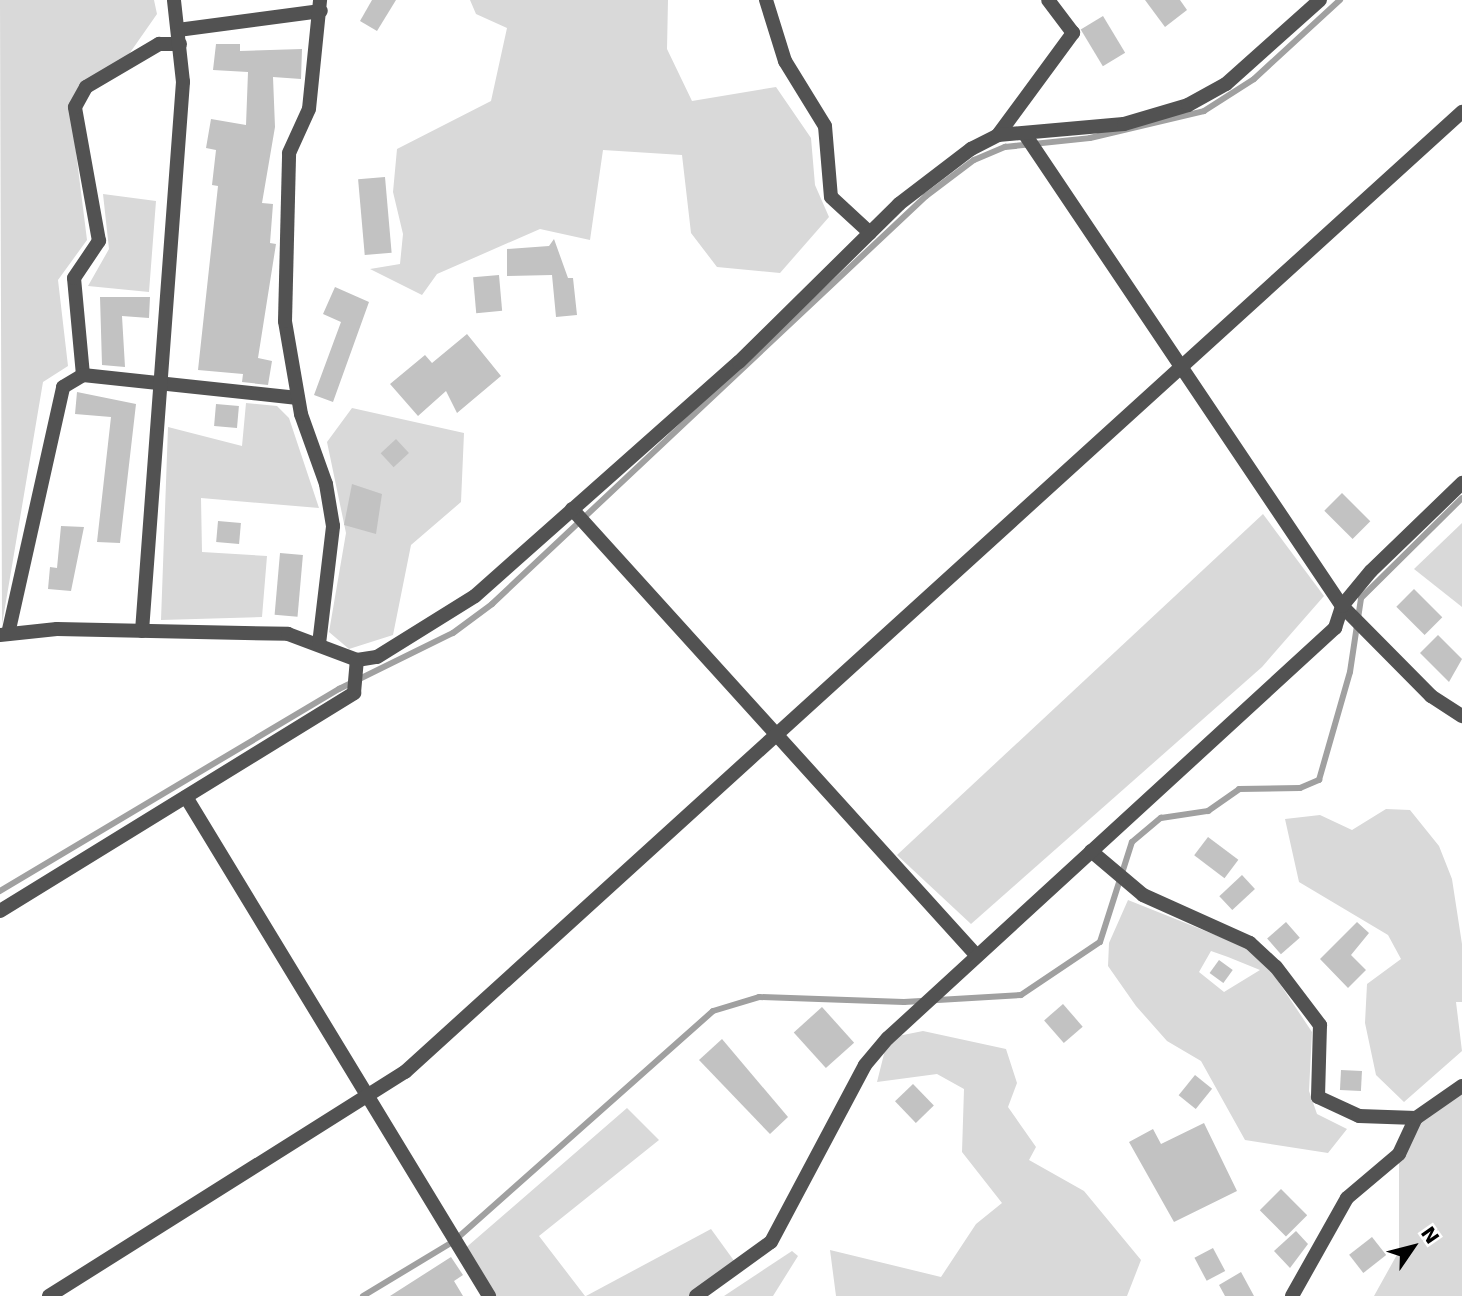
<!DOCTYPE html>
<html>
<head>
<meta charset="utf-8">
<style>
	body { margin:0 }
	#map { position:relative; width:1462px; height:1296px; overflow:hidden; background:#fff; font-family:"DejaVu Sans",sans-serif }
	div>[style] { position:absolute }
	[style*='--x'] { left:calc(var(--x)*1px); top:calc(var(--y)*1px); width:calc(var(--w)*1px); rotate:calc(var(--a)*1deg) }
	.green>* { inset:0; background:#d9d9d9 }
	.stream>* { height:6px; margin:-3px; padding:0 3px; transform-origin:3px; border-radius:3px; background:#a0a0a0 }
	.building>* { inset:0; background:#c2c2c2; transform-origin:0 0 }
	.minor>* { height:14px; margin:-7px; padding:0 7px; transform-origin:7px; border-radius:7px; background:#525252 }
	.tertiary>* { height:14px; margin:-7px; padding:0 7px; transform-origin:7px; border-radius:7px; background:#525252 }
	span { translate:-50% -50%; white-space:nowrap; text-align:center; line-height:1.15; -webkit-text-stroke:7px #fff; paint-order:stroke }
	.north { position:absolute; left:1378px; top:1212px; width:70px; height:70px; -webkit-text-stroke:5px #fff; paint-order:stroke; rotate:55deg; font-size:19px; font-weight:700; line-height:28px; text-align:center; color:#000 }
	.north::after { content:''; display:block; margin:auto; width:24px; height:32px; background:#000; clip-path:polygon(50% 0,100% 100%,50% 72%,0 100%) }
</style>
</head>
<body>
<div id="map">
	<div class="green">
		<i style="clip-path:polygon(0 0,154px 0,157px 14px,127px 57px,70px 104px,87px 240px,58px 280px,68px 366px,43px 382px,2px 625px)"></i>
		<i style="clip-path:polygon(470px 0,668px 0,667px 49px,692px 101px,776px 87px,811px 138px,815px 185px,829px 217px,780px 273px,717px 267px,691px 233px,682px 155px,603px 150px,590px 240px,540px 229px,437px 274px,422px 295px,370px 269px,400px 264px,403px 234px,393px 192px,397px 149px,491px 101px,507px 28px,476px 14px)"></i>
		<i style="clip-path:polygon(103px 194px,156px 201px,149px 292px,88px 286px,109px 249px)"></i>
		<i style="clip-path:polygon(246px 403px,277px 406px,289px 418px,319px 508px,201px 498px,202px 552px,267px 556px,262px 617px,161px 620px,168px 427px,242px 446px)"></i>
		<i style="clip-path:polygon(352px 408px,464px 433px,461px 502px,411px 545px,393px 635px,349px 649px,329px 632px,346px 533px,327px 442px)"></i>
		<i style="clip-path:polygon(1263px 514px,1324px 596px,1262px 667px,971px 924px,897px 855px)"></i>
		<i style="clip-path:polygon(1462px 523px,1462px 607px,1414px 569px)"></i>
		<i style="clip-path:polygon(1386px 809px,1410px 810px,1439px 846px,1452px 879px,1462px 944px,1462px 1002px,1456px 1002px,1462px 1051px,1404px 1102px,1376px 1075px,1365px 1023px,1367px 984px,1401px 959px,1388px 935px,1299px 882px,1285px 819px,1320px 815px,1352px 830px)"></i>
		<i style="clip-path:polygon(evenodd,1128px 900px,1248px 948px,1274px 975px,1312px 1032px,1309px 1091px,1317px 1114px,1347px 1129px,1328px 1153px,1245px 1140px,1201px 1061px,1167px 1041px,1136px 1006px,1108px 966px,1109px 943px,1128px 900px,1211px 951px,1228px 957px,1260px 970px,1224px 992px,1199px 972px,1211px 951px)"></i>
		<i style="clip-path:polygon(923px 1031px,1006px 1049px,1017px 1083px,1008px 1107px,1036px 1147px,1029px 1160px,1084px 1191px,1141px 1260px,1127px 1296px,836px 1296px,830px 1250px,941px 1277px,976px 1224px,1002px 1203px,962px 1152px,964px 1089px,937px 1074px,877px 1082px,888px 1038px)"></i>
		<i style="clip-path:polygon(1462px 1086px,1462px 1296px,1374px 1296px,1399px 1251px,1399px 1154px,1416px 1118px)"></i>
		<i style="clip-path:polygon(627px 1108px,659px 1140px,539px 1236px,585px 1296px,489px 1296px,462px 1251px)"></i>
		<i style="clip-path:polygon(711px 1229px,740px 1269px,696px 1296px,586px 1296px)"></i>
		<i style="clip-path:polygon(792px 1251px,798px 1256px,773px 1296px,724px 1296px)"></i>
	</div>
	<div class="stream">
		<i style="--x:0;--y:891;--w:395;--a:-30.8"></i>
		<i style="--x:339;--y:689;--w:127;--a:-26.2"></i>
		<i style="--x:453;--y:633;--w:49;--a:-36.6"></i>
		<i style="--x:492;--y:604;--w:596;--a:-43.23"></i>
		<i style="--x:926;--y:196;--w:60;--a:-36.9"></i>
		<i style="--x:974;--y:160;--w:34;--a:-23"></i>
		<i style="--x:1005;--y:147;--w:85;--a:-6"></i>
		<i style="--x:1090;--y:138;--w:117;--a:-13.3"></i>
		<i style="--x:1204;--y:111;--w:59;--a:-32.6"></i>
		<i style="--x:1254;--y:79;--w:117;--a:-42.6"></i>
		<i style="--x:363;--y:1296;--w:106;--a:-31.1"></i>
		<i style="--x:454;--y:1241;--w:346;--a:-41.6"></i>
		<i style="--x:713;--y:1011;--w:48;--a:-16.9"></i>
		<i style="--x:759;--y:997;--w:145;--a:2"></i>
		<i style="--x:904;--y:1002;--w:117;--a:-3.4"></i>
		<i style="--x:1021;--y:995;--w:95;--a:-33.9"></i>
		<i style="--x:1100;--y:942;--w:105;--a:-72.3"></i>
		<i style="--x:1132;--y:842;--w:38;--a:-40"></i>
		<i style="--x:1161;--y:818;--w:48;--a:-8.5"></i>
		<i style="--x:1208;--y:811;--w:38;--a:-35"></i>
		<i style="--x:1239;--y:789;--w:61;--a:-0.9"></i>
		<i style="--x:1300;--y:788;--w:21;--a:-23"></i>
		<i style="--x:1319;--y:780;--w:112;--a:-74"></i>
		<i style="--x:1350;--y:672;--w:75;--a:-81.5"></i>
		<i style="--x:1361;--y:598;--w:142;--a:-44.7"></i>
	</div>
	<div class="building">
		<i style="clip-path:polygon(372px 0,396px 0,377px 31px,360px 21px)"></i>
		<i style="clip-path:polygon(1145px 0,1180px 0,1187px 10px,1165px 27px)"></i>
		<i style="left:1103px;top:16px;width:43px;height:26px;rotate:59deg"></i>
		<i style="clip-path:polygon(216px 44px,240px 44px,240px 51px,302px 49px,301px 79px,273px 77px,275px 127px,262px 203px,273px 204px,270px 243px,276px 244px,258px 358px,272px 361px,268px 385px,242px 382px,243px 374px,198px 370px,218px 186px,212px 185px,216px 150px,206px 148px,211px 119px,246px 125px,248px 72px,213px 70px)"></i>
		<i style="left:385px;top:177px;width:76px;height:27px;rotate:85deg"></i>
		<i style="clip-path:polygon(554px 239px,568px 278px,573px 278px,577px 315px,556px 317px,552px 275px,507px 276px,507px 249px,549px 246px)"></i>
		<i style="left:499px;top:275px;width:36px;height:26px;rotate:85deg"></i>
		<i style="clip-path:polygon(335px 287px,369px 302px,333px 402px,314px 395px,341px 322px,323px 314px)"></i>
		<i style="clip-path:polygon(100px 297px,150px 297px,149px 318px,122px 316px,125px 367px,102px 365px)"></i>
		<i style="clip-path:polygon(467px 334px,501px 376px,457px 413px,446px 391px,418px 416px,390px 384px,425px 355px,432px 363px)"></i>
		<i style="clip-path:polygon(77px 392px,136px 404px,120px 543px,97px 542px,111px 417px,75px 414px)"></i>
		<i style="left:216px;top:404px;width:23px;height:22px;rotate:5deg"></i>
		<i style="left:396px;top:439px;width:19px;height:21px;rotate:47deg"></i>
		<i style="clip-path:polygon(352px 484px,382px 494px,376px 534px,344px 525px)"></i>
		<i style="left:1342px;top:493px;width:40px;height:25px;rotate:45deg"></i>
		<i style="left:218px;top:521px;width:23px;height:21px;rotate:5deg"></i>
		<i style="clip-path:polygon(61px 526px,84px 527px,71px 591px,48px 589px,50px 567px,57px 568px)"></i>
		<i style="left:280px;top:553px;width:23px;height:62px;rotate:5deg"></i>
		<i style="left:1414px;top:589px;width:40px;height:25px;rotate:45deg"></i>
		<i style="clip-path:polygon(1438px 635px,1462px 659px,1449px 682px,1420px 653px)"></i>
		<i style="left:1208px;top:837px;width:38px;height:23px;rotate:37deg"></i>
		<i style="left:1242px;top:875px;width:19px;height:31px;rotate:47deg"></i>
		<i style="left:1286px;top:922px;width:21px;height:25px;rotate:49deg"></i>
		<i style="clip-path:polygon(1357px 922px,1369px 933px,1351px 955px,1366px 970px,1348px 988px,1320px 959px)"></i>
		<i style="left:1219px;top:960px;width:17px;height:16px;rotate:36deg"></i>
		<i style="left:1063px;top:1004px;width:30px;height:25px;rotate:49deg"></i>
		<i style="left:822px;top:1007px;width:48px;height:38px;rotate:48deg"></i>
		<i style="clip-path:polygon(722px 1039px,788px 1117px,770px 1134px,699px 1060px)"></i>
		<i style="left:1341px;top:1070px;width:21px;height:20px;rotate:3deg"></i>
		<i style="left:1195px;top:1075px;width:22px;height:26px;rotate:39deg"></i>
		<i style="left:913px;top:1084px;width:30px;height:25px;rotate:46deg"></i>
		<i style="clip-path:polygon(1204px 1123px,1237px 1191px,1174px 1222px,1129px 1142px,1153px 1129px,1161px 1144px)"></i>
		<i style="left:1281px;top:1189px;width:37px;height:30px;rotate:45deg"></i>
		<i style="clip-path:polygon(1296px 1231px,1308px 1244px,1290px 1268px,1274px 1251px)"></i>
		<i style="left:1372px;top:1237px;width:23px;height:29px;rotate:52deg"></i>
		<i style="left:1213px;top:1248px;width:26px;height:21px;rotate:62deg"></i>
		<i style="clip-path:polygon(451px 1257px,463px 1275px,454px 1281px,463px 1296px,390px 1296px)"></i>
		<i style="clip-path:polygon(1241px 1272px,1254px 1296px,1225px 1296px,1219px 1285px)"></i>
	</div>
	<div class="minor">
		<i style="--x:766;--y:0;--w:64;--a:72.7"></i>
		<i style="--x:785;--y:61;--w:76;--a:58.4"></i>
		<i style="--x:825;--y:126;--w:71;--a:85.2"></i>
		<i style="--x:831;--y:197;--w:53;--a:42.7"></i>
		<i style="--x:178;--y:30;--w:144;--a:-7.6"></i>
		<i style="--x:1024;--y:133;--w:570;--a:56.09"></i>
		<i style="--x:1342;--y:606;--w:127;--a:45.3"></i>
		<i style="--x:1431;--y:696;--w:37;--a:33"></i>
		<i style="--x:998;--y:135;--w:127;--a:-53.7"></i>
		<i style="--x:1073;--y:33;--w:41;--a:-127.1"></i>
		<i style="--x:83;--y:375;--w:97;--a:-95.3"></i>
		<i style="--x:74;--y:278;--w:45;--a:-56"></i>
		<i style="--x:99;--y:241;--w:136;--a:-100.2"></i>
		<i style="--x:75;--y:107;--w:23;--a:-61"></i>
		<i style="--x:86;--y:87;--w:85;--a:-30.5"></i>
		<i style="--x:159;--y:44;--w:21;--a:0"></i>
		<i style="--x:572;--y:509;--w:603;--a:47.82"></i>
		<i style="--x:8;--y:634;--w:253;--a:-77.4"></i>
		<i style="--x:63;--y:387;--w:23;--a:-31"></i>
		<i style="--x:83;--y:375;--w:216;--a:6.1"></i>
		<i style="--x:0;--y:635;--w:57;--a:-6"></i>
		<i style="--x:57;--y:629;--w:231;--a:1.2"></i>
		<i style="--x:288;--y:634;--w:74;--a:20.6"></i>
		<i style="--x:357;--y:660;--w:20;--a:-9"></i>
		<i style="--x:377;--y:657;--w:115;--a:-31.9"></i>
		<i style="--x:475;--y:596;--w:353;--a:-41.6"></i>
		<i style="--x:739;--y:362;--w:225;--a:-44.6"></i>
		<i style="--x:899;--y:204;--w:91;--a:-37.4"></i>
		<i style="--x:971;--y:149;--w:30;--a:-27"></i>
		<i style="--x:998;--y:135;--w:126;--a:-5"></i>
		<i style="--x:1124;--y:124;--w:67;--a:-16.5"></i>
		<i style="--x:1188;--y:105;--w:43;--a:-28.9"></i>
		<i style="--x:1226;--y:84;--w:126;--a:-41.8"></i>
		<i style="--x:319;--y:644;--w:119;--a:-83.2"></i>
		<i style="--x:333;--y:526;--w:43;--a:-99.5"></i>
		<i style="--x:326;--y:484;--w:74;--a:-109.7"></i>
		<i style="--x:301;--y:414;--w:94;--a:-99.8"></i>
		<i style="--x:285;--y:321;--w:168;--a:-88.6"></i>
		<i style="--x:289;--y:153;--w:48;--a:-65.6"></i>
		<i style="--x:309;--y:109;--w:110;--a:-84.2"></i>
		<i style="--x:186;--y:797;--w:584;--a:58.73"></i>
		<i style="--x:1091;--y:851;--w:68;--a:40.2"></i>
		<i style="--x:1143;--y:895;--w:117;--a:24.2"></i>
		<i style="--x:1250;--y:943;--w:35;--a:43"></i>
		<i style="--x:1276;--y:967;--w:73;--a:52.8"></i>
		<i style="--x:1320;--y:1025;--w:72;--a:91.6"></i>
		<i style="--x:1318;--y:1097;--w:45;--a:24.9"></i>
		<i style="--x:1359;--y:1116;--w:57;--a:2"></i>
		<i style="--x:0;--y:911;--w:416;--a:-31.6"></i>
		<i style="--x:354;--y:693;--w:33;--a:-85"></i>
		<i style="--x:49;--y:1296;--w:421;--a:-32.2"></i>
		<i style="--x:405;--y:1072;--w:1428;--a:-42.25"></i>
		<i style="--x:1292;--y:1296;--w:112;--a:-60.7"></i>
		<i style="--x:1347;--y:1198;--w:68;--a:-40.2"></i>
		<i style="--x:1399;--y:1154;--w:40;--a:-65"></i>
		<i style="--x:1416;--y:1118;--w:56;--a:-34.8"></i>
	</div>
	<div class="tertiary">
		<i style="--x:142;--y:631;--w:551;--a:-85.73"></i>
		<i style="--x:183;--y:82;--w:82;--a:-96.3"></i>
		<i style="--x:696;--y:1296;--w:92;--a:-35.8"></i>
		<i style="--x:771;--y:1242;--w:200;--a:-62"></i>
		<i style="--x:865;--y:1065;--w:35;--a:-50"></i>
		<i style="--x:888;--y:1038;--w:607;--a:-42.53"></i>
		<i style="--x:1335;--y:628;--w:23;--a:-72"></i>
		<i style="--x:1342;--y:606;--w:45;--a:-50.4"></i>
		<i style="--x:1371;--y:571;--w:127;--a:-44"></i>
	</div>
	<div class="north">N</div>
</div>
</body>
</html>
